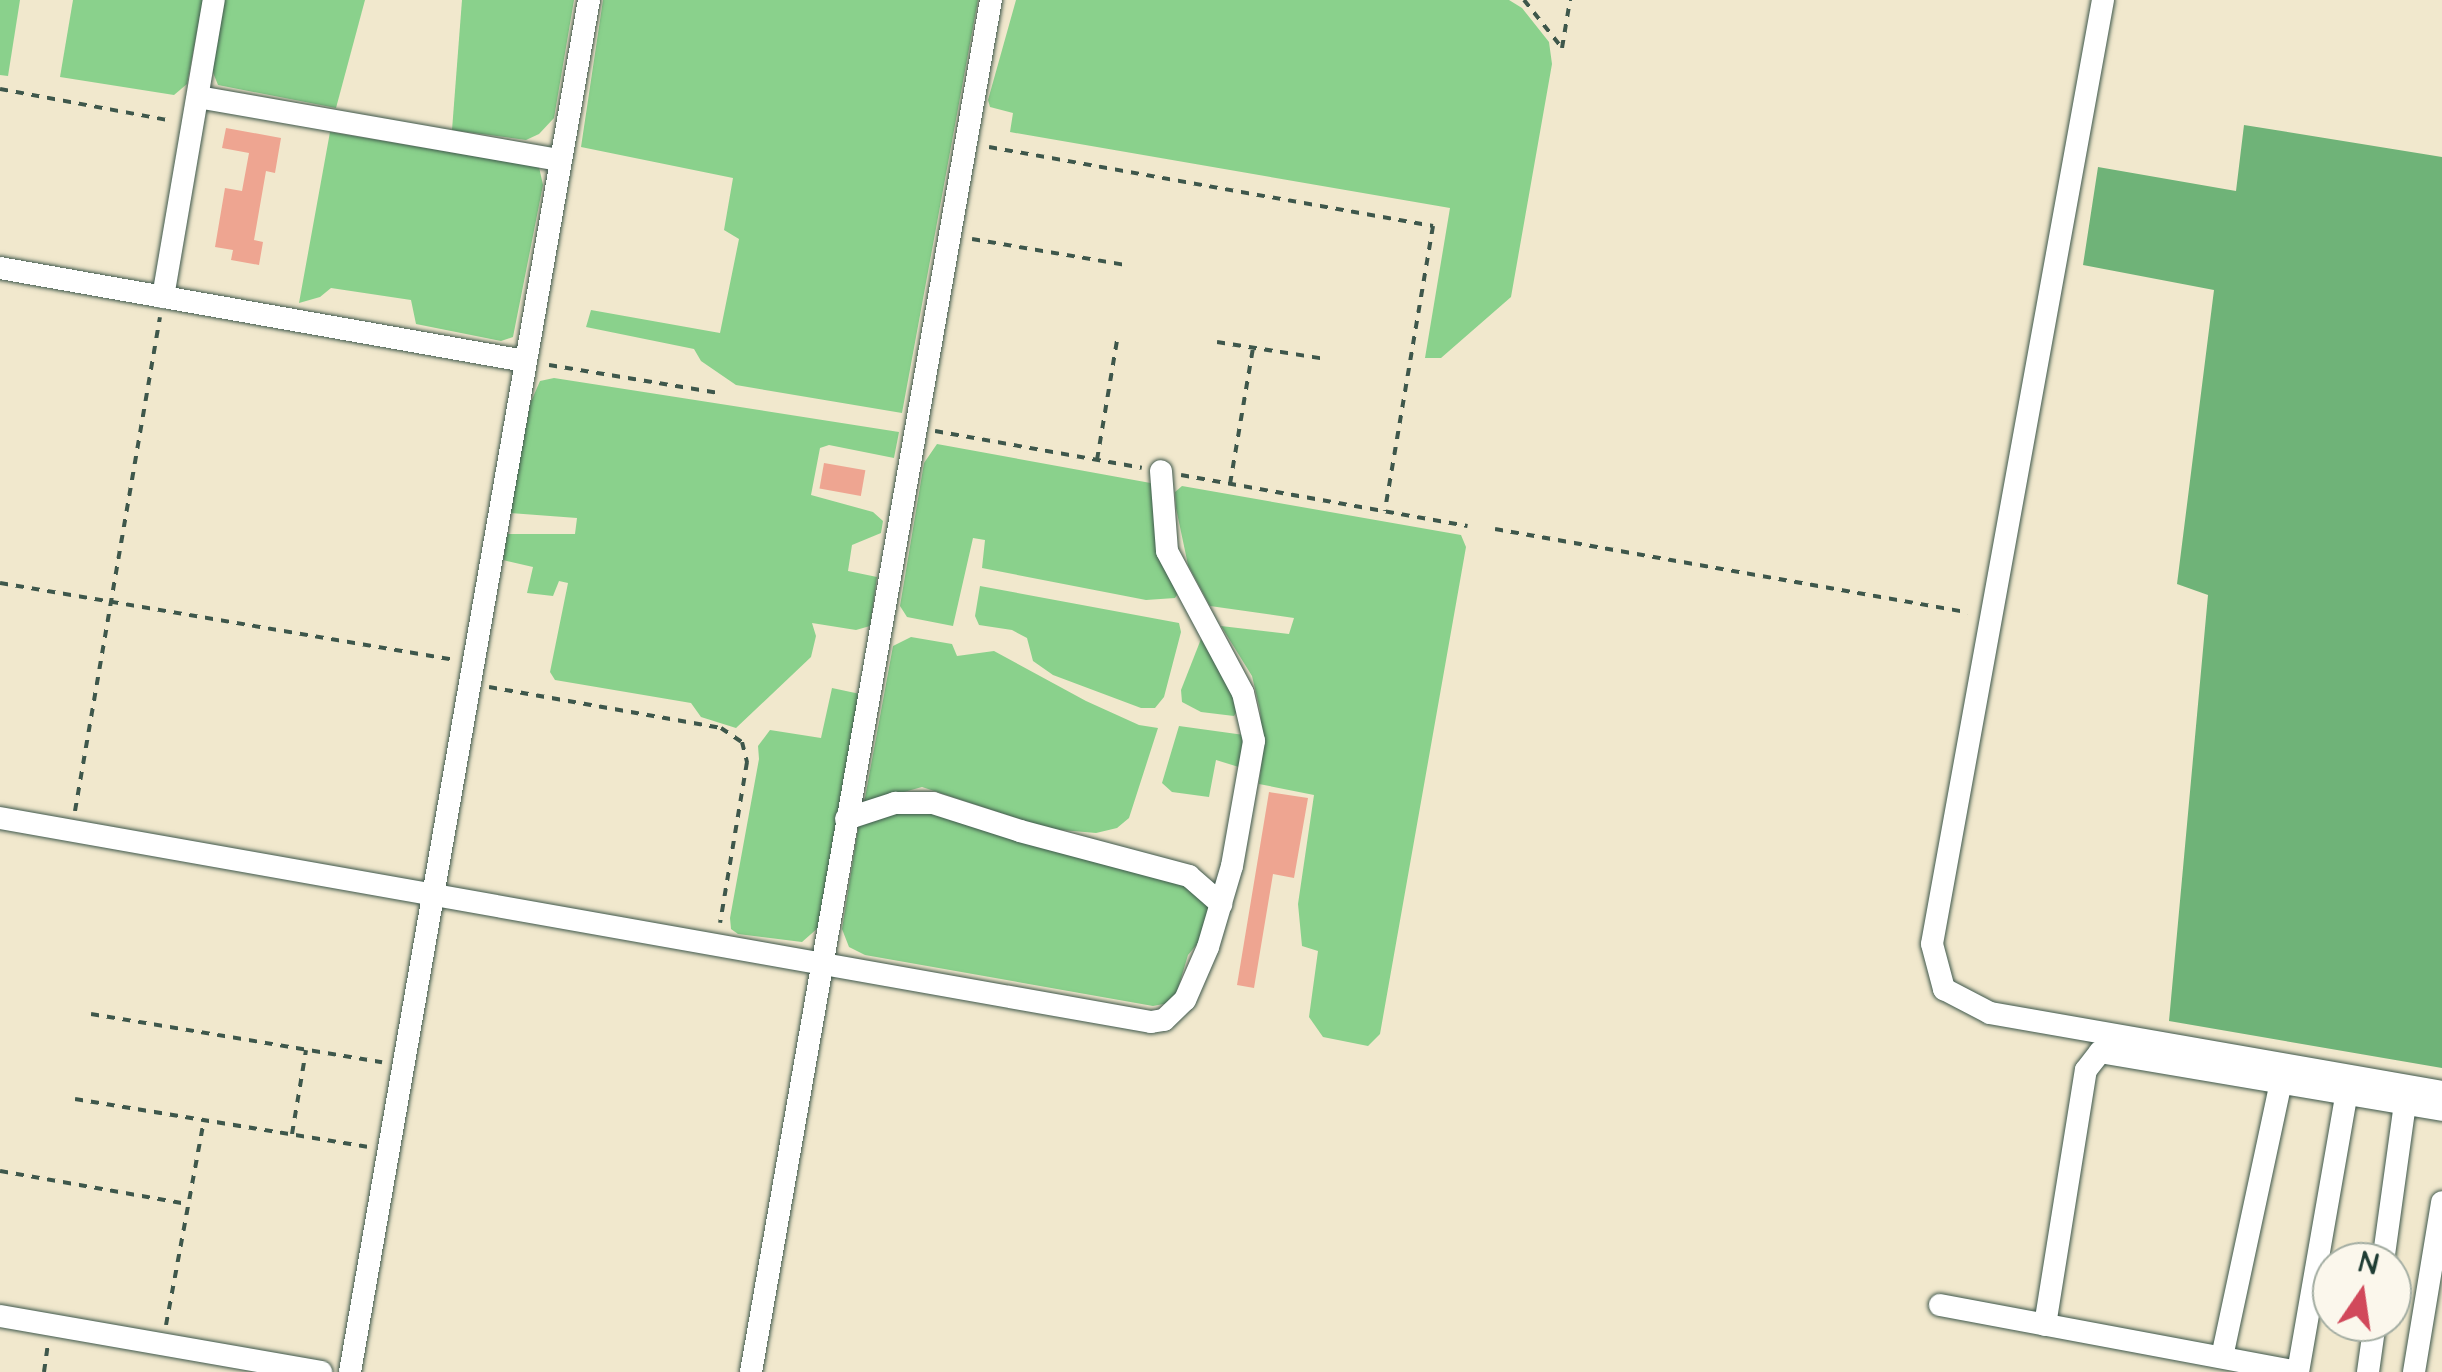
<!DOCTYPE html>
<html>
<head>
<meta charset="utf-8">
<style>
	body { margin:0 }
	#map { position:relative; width:2442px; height:1372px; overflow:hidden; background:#f1e8cd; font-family:"Architects Daughter",sans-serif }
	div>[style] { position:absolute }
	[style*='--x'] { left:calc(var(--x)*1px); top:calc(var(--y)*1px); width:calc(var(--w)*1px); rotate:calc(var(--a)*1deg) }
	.green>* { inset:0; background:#8ad18c }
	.forest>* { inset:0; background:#6fb378 }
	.building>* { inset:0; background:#eea591; transform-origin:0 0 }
	.path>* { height:4px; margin-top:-2px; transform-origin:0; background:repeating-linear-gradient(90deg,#3e574b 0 8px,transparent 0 16px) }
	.roads { filter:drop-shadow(0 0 2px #3e574b) drop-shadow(0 0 2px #3e574b) }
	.minor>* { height:22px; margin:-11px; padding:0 11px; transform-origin:11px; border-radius:11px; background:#fff }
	span { translate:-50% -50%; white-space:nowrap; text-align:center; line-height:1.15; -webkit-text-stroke:9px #fbf7ec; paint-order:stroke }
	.north { position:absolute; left:2312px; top:1242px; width:100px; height:100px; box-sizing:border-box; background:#fbf7ec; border:2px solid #a3ada2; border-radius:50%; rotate:13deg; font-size:28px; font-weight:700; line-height:40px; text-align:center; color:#1f3d34 }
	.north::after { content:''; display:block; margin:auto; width:35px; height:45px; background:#d1495b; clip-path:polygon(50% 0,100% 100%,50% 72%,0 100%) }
</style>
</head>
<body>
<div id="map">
	<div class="green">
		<i style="clip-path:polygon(0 0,20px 0,8px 76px,0 75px)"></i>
		<i style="clip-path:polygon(73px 0,203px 0,187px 84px,174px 95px,60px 77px)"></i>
		<i style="clip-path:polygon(224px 0,365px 0,336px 108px,218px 85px,212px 70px)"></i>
		<i style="clip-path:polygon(462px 0,574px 0,554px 118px,539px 134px,526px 140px,452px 130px)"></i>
		<i style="clip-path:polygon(603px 0,978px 0,902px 413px,736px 385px,701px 361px,694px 349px,586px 327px,591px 310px,720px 333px,739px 239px,724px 230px,733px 178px,581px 147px)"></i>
		<i style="clip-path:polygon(1016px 0,1509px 0,1522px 8px,1549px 42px,1552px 64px,1511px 297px,1441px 358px,1425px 358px,1450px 208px,1010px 132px,1013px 113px,990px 107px,988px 100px)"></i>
		<i style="clip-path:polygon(330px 132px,539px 167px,543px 185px,513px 337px,501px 341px,416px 324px,411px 300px,331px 288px,320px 297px,299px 303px)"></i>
		<i style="clip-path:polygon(554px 378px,899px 432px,894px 458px,829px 445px,820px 448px,811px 495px,873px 512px,883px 521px,881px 533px,852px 545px,848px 571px,877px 577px,870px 626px,856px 630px,812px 623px,816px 636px,811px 657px,736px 728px,701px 717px,691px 703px,555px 680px,550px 672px,568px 583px,559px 581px,553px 596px,527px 593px,533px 567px,503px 560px,507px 534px,575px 534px,577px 518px,510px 513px,530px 404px,540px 381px)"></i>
		<i style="clip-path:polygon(937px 444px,1156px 484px,1180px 590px,1175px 598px,1146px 600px,982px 568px,985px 540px,973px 538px,953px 626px,907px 617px,900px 606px,924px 463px)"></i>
		<i style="clip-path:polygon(1182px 486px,1461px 535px,1466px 547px,1380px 1034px,1368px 1046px,1323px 1037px,1309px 1017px,1318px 951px,1302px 946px,1298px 904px,1314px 795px,1259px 784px,1263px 751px,1260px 710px,1252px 676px,1221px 626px,1289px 634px,1294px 618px,1210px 606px,1188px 565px,1176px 508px,1175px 492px)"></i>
		<i style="clip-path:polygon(980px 586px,1179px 623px,1181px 632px,1164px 697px,1155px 708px,1141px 708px,1053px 675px,1033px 661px,1027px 638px,1012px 630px,979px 625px,975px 616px)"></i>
		<i style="clip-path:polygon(911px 637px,952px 644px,957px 656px,994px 651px,1086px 701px,1139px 725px,1158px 728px,1129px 818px,1117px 828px,1096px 833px,1050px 829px,922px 787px,864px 803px,893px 646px)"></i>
		<i style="clip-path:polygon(1201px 639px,1241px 705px,1234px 716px,1201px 712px,1182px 702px,1181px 690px)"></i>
		<i style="clip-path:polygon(832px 688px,860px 694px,819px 927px,802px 942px,738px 934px,731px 929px,730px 918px,759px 759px,758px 746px,770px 730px,821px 738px)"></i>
		<i style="clip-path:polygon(1179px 726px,1244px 735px,1242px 768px,1216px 760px,1209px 797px,1172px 792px,1162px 783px)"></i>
		<i style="clip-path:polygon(916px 805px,1192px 882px,1212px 903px,1207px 932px,1188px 955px,1174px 1002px,1153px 1006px,865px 955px,849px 947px,842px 929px,859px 823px)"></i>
	</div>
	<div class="forest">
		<i style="clip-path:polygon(2244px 125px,2442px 157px,2442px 1068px,2169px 1021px,2208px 595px,2177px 584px,2214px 290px,2083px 265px,2098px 167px,2236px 191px)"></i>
	</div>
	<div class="building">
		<i style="clip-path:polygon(226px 128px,281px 138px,275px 173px,266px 171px,254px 240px,263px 242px,259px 265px,231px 260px,233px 250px,215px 247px,225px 188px,242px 191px,249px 153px,222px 148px)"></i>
		<i style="left:824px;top:463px;width:42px;height:26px;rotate:10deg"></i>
		<i style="clip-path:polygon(1269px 792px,1308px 798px,1294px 878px,1273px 874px,1254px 988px,1237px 985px)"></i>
	</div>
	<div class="path">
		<i style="--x:1524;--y:0;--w:61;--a:51.6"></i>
		<i style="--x:1562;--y:48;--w:49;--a:-80.5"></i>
		<i style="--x:0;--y:89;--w:175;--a:10.5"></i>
		<i style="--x:989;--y:147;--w:451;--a:10.1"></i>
		<i style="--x:1433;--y:226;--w:289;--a:99.6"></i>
		<i style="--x:972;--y:239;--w:155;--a:9.6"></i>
		<i style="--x:1217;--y:342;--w:109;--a:8.9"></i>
		<i style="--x:549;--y:365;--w:172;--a:9.4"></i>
		<i style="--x:935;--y:431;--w:210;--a:10.1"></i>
		<i style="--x:1097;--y:460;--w:121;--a:-80.5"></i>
		<i style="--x:1181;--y:475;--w:291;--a:10.1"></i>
		<i style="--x:1230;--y:484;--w:138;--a:-80.4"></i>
		<i style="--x:1495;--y:529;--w:480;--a:10"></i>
		<i style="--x:0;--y:583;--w:460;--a:9.6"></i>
		<i style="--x:489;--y:687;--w:236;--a:10"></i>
		<i style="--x:721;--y:728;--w:25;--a:34"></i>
		<i style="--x:742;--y:742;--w:21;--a:76"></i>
		<i style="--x:747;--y:762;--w:163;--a:99.5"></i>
		<i style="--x:75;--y:811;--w:501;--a:-80.24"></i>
		<i style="--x:91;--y:1014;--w:295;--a:9.4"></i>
		<i style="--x:75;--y:1099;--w:296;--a:9.3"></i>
		<i style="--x:292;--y:1134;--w:85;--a:-80.5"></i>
		<i style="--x:0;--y:1171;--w:190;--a:10"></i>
		<i style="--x:166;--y:1325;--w:208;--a:-79.5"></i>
		<i style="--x:44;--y:1372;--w:28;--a:-82"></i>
	</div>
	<div class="roads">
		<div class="minor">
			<i style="--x:2103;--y:0;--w:959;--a:100.27"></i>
			<i style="--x:1932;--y:944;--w:47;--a:75.1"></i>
			<i style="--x:1944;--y:989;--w:52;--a:27.6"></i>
			<i style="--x:1990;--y:1013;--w:459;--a:9.9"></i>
			<i style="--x:198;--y:97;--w:367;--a:9.9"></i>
			<i style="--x:0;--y:268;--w:533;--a:10.05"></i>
			<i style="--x:163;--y:297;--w:301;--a:-80.3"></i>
			<i style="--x:0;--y:818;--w:1169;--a:10.05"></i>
			<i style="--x:1151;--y:1022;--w:13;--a:-9"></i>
			<i style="--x:1164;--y:1020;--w:29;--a:-44"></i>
			<i style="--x:1185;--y:1000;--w:58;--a:-66.5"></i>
			<i style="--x:1208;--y:947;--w:84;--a:-73.5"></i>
			<i style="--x:1232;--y:866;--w:127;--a:-80"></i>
			<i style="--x:1254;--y:741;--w:49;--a:-102.9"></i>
			<i style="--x:1243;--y:693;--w:161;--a:-118.2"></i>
			<i style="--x:1167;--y:551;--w:80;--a:-94.3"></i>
			<i style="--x:846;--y:819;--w:52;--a:-18.1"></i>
			<i style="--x:895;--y:803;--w:38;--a:0"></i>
			<i style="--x:933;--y:803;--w:91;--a:17.8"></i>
			<i style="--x:1020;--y:831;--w:175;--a:14.9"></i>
			<i style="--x:1189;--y:876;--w:43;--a:41.2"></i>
			<i style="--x:2383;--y:1262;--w:161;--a:-82.1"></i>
			<i style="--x:1940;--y:1305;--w:363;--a:10.6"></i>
			<i style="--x:0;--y:1316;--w:326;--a:9.9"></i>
			<i style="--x:2045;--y:1325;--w:258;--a:-80.9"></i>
			<i style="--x:2086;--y:1070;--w:23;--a:-52"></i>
			<i style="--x:2100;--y:1052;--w:347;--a:9.6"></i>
			<i style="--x:2222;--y:1357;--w:282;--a:-77.9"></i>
			<i style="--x:350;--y:1372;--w:1393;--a:-80.12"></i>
			<i style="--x:751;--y:1372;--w:1393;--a:-80.08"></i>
			<i style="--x:2298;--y:1372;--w:285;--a:-80.1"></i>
			<i style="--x:2368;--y:1372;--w:50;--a:-82"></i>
			<i style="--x:2414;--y:1372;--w:172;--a:-80.6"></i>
		</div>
	</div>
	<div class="north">N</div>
</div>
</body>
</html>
